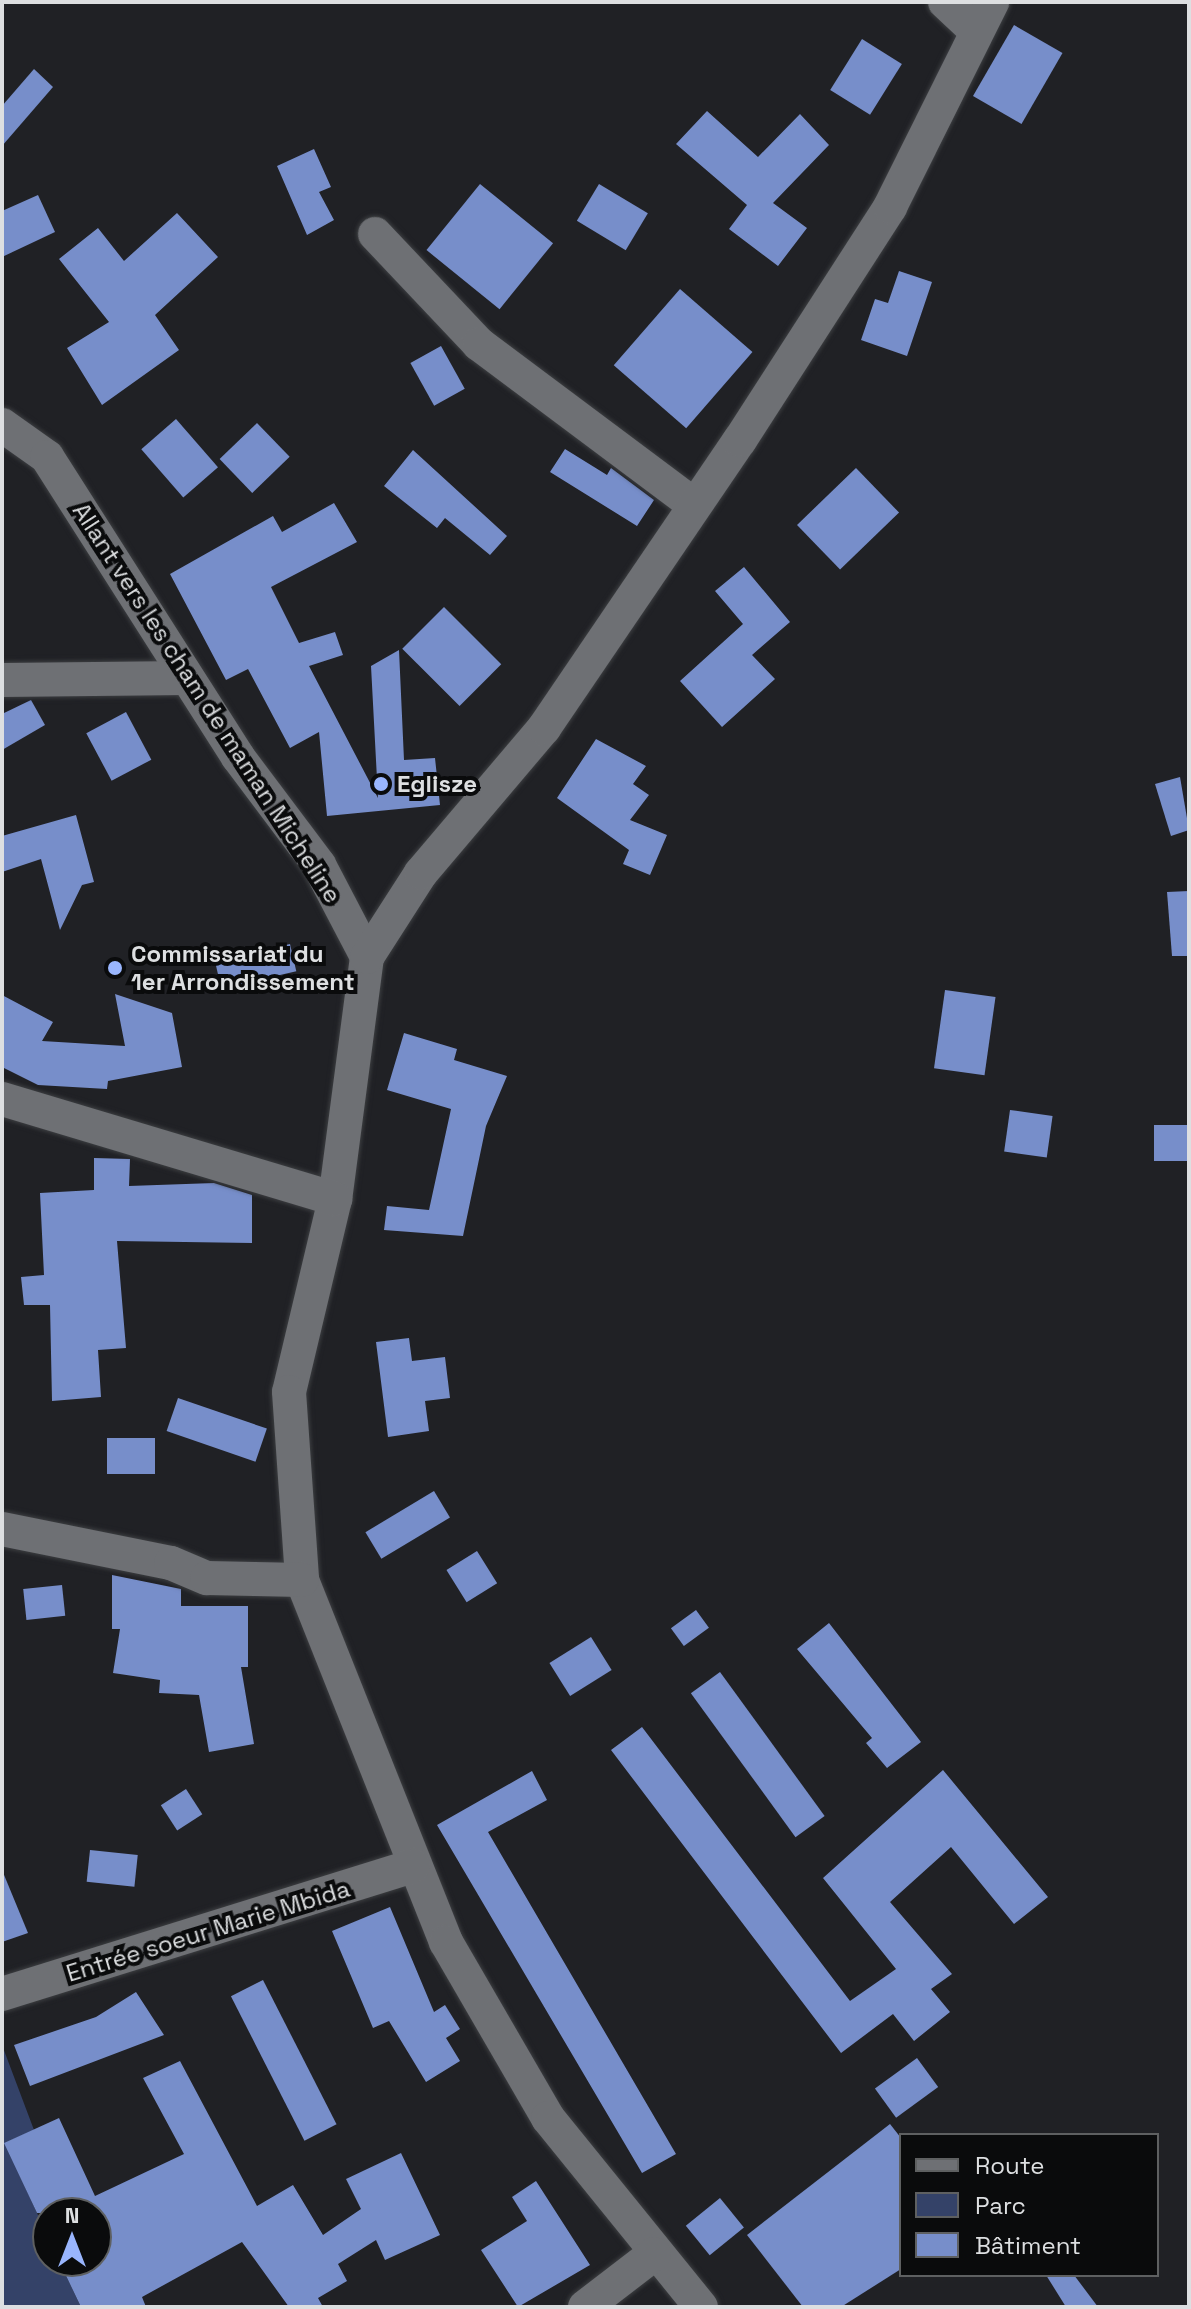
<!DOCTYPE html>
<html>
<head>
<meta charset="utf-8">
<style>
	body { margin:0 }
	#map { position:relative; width:1191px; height:2309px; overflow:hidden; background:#202125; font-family:"Space Grotesk",sans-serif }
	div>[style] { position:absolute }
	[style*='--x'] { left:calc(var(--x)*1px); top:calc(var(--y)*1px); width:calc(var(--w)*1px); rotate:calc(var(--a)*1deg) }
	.green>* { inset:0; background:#344268 }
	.building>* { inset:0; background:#778eca; transform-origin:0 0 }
	.roads { filter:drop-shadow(0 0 2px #3c3e41) drop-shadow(0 0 2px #3c3e41) }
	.minor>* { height:34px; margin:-17px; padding:0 17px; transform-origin:17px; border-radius:17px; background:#6e7074 }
	.dots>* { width:22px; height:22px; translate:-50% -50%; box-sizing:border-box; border:4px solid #0a0b0c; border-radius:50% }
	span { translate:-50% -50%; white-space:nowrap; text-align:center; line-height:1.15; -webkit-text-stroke:8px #0a0b0c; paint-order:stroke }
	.street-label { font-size:24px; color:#dddfe1 }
	.poi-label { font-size:24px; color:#dddfe1; font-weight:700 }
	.left { translate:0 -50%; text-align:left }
	.frame { position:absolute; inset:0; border:4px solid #dddfe1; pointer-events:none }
	.legend { position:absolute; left:899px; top:2133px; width:260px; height:144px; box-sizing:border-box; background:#0a0b0c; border:2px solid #5e6061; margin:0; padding:10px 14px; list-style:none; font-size:24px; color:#dddfe1 }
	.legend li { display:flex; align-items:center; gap:16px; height:40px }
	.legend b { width:40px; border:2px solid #5e6061 }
	.north { position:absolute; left:32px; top:2197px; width:80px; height:80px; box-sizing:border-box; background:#0a0b0c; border:2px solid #5e6061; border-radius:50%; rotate:0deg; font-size:22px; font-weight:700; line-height:32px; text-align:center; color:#dddfe1 }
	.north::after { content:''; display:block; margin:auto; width:28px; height:36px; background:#99b5fd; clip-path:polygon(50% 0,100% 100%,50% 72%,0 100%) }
</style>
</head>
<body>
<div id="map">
	<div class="green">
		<i style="clip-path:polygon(2px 2045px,34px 2130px,5px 2143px,48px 2237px,48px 2261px,59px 2261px,81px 2307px,2px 2307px)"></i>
	</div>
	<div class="building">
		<i style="left:1014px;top:25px;width:56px;height:82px;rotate:30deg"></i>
		<i style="left:862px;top:39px;width:47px;height:60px;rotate:32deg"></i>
		<i style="clip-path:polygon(34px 69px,53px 87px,2px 146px,2px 106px)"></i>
		<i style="clip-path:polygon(707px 111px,758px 157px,800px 114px,829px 145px,773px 203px,807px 228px,778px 266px,729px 229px,747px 205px,676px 144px)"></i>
		<i style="clip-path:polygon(314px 149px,331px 187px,319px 192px,334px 220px,307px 235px,277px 166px)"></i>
		<i style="left:480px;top:184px;width:94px;height:85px;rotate:39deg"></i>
		<i style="left:599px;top:184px;width:57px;height:43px;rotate:31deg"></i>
		<i style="clip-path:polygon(38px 195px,55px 232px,2px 257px,2px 211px)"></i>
		<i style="clip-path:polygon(177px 213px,218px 257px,155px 315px,179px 350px,102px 405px,67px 348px,109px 322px,59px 259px,98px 228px,124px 261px)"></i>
		<i style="clip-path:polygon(899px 271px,932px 282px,907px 356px,861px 340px,875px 299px,888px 303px)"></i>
		<i style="left:680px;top:289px;width:96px;height:101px;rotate:41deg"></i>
		<i style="left:441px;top:346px;width:49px;height:35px;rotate:61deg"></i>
		<i style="left:176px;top:419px;width:64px;height:46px;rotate:49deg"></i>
		<i style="left:257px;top:423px;width:47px;height:52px;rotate:46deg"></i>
		<i style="clip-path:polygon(565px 449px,607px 475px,611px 468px,654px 500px,637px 526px,550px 472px)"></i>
		<i style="clip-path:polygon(413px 450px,507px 536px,490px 555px,445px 518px,437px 528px,384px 486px)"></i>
		<i style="left:856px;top:468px;width:62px;height:82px;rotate:46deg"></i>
		<i style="clip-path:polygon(334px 503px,357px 542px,271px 587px,299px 643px,335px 632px,343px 655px,309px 666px,378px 798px,371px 666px,399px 650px,404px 760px,435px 758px,440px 805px,327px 816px,319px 732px,290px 748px,248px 669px,226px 680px,170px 574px,273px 516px,282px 532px)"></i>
		<i style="clip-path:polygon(744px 567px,790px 622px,752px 655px,775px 679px,722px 727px,680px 681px,743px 624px,715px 591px)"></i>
		<i style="left:444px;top:607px;width:81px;height:59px;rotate:45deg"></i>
		<i style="clip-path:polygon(31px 700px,45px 725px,2px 750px,2px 714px)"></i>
		<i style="left:126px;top:712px;width:54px;height:45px;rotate:62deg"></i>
		<i style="clip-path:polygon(596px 739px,646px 766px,633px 784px,649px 795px,630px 820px,667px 835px,650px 875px,623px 864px,629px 850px,557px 798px)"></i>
		<i style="clip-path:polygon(1180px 777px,1189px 830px,1171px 836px,1155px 784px)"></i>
		<i style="clip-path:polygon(76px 815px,94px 882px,82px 885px,60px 930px,41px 859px,2px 872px,2px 836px)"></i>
		<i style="clip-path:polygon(1189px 891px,1189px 956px,1172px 956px,1167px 892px)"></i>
		<i style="left:290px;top:944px;width:28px;height:77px;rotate:77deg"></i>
		<i style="left:945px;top:990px;width:51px;height:79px;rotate:8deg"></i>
		<i style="clip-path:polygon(115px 994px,172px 1013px,182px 1067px,108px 1081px,107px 1089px,38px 1085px,2px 1067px,2px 995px,53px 1022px,42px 1041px,125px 1046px)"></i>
		<i style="clip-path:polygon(404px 1033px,457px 1049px,454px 1060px,507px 1076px,486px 1126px,463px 1236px,384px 1230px,387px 1206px,429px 1210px,451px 1109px,387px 1090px)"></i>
		<i style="left:1010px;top:1110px;width:43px;height:42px;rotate:8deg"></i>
		<i style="left:1189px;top:1125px;width:36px;height:35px;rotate:90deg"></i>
		<i style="clip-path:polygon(94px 1158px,130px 1159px,129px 1186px,214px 1183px,252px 1195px,252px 1243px,117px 1241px,126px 1348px,98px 1350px,101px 1397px,52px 1401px,50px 1305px,24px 1305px,21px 1277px,44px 1275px,40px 1193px,94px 1190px)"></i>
		<i style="clip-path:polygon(409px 1338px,412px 1361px,445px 1357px,450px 1398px,425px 1401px,429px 1431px,388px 1437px,376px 1342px)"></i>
		<i style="left:178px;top:1398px;width:94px;height:35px;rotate:19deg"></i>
		<i style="left:107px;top:1438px;width:48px;height:36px"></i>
		<i style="left:434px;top:1491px;width:31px;height:80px;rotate:59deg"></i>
		<i style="left:477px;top:1551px;width:38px;height:36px;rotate:58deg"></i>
		<i style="clip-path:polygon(112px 1575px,181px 1589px,181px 1606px,248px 1606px,248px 1667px,241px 1667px,254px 1744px,209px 1752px,199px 1695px,159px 1693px,160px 1680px,113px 1673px,120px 1629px,112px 1629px)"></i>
		<i style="left:62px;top:1585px;width:31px;height:39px;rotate:84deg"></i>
		<i style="left:696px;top:1610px;width:22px;height:31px;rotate:54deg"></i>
		<i style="clip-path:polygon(829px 1623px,921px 1742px,887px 1768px,866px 1743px,872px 1738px,797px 1649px)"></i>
		<i style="left:591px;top:1637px;width:39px;height:49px;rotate:58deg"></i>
		<i style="left:720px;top:1672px;width:178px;height:36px;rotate:54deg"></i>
		<i style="clip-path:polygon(642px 1727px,850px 2001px,896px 1969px,823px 1878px,943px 1770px,1048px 1897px,1014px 1924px,951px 1847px,890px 1902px,952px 1974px,931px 1989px,950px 2012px,914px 2041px,893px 2014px,841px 2053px,611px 1750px)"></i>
		<i style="clip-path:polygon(532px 1771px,547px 1800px,488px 1832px,676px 2154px,642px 2173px,437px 1825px)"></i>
		<i style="left:186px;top:1789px;width:30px;height:30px;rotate:57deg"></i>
		<i style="left:90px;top:1850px;width:48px;height:32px;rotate:6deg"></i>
		<i style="clip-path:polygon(2px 1870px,28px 1933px,2px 1942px)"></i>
		<i style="clip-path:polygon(390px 1907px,434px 2012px,445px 2005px,460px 2029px,446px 2038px,460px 2061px,426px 2082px,389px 2021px,373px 2028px,332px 1931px)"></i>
		<i style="left:263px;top:1980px;width:162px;height:36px;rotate:63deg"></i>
		<i style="clip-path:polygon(136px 1992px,164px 2035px,30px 2086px,14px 2045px,96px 2017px)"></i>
		<i style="left:917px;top:2058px;width:36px;height:52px;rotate:54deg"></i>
		<i style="clip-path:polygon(180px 2061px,257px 2206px,293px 2185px,323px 2235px,361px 2209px,346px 2179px,401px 2153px,440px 2235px,385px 2260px,376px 2240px,338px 2264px,347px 2281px,318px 2298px,323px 2307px,289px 2307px,242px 2242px,142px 2297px,146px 2307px,81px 2307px,59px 2261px,96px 2261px,96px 2213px,37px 2213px,4px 2143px,59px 2118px,95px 2196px,184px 2154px,143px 2078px)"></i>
		<i style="clip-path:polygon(890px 2124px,901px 2138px,901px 2269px,841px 2307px,803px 2307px,747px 2235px)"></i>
		<i style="clip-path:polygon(536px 2181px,590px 2265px,518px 2307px,481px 2250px,527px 2221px,512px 2197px)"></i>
		<i style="left:720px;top:2198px;width:38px;height:44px;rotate:51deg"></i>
		<i style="clip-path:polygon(1046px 2275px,1074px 2275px,1098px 2307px,1066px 2307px)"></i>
	</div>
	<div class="roads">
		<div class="minor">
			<i style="--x:945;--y:2;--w:42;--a:43.1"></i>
			<i style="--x:375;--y:234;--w:151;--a:46.6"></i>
			<i style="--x:479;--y:344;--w:267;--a:36.8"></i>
			<i style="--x:2;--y:425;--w:55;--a:35.4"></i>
			<i style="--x:47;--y:457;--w:356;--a:57.5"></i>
			<i style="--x:238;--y:757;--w:135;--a:53.1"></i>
			<i style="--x:319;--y:865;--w:104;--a:62.4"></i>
			<i style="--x:2;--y:680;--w:184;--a:-0.6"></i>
			<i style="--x:367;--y:957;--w:244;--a:97.5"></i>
			<i style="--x:335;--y:1199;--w:198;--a:103.4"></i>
			<i style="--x:289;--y:1392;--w:188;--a:86"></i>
			<i style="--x:302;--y:1580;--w:390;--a:68.3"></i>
			<i style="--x:446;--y:1942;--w:203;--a:59.9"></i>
			<i style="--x:548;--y:2118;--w:243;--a:51"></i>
			<i style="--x:367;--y:957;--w:100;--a:-57.3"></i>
			<i style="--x:421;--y:873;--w:190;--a:-49.7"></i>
			<i style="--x:544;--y:728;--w:348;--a:-55.8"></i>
			<i style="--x:740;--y:440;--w:277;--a:-57.2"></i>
			<i style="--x:890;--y:207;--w:229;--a:-63.5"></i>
			<i style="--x:2;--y:1099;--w:348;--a:16.7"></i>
			<i style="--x:2;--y:1529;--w:172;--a:11.4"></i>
			<i style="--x:171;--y:1563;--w:39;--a:23"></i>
			<i style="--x:207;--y:1578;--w:95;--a:1.2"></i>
			<i style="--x:2;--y:1994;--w:431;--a:-17.3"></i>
			<i style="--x:585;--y:2307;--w:87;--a:-37.5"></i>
		</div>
	</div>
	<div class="dots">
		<i style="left:381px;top:784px;background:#99b5fd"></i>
		<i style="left:115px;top:968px;background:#99b5fd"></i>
	</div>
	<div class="street-label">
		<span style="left:207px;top:703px;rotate:57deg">Allant vers les cham de maman Micheline</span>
		<span style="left:208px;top:1931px;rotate:-17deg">Entrée soeur Marie Mbida</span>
	</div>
	<div class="poi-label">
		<span class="left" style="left:397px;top:784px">Eglisze</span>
		<span class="left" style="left:131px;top:968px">Commissariat du<br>1er Arrondissement</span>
	</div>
	<div class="frame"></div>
	<ul class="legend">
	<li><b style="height:10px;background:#6e7074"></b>Route</li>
	<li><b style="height:22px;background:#344268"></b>Parc</li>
	<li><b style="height:22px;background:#778eca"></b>Bâtiment</li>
	</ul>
	<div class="north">N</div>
</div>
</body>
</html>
